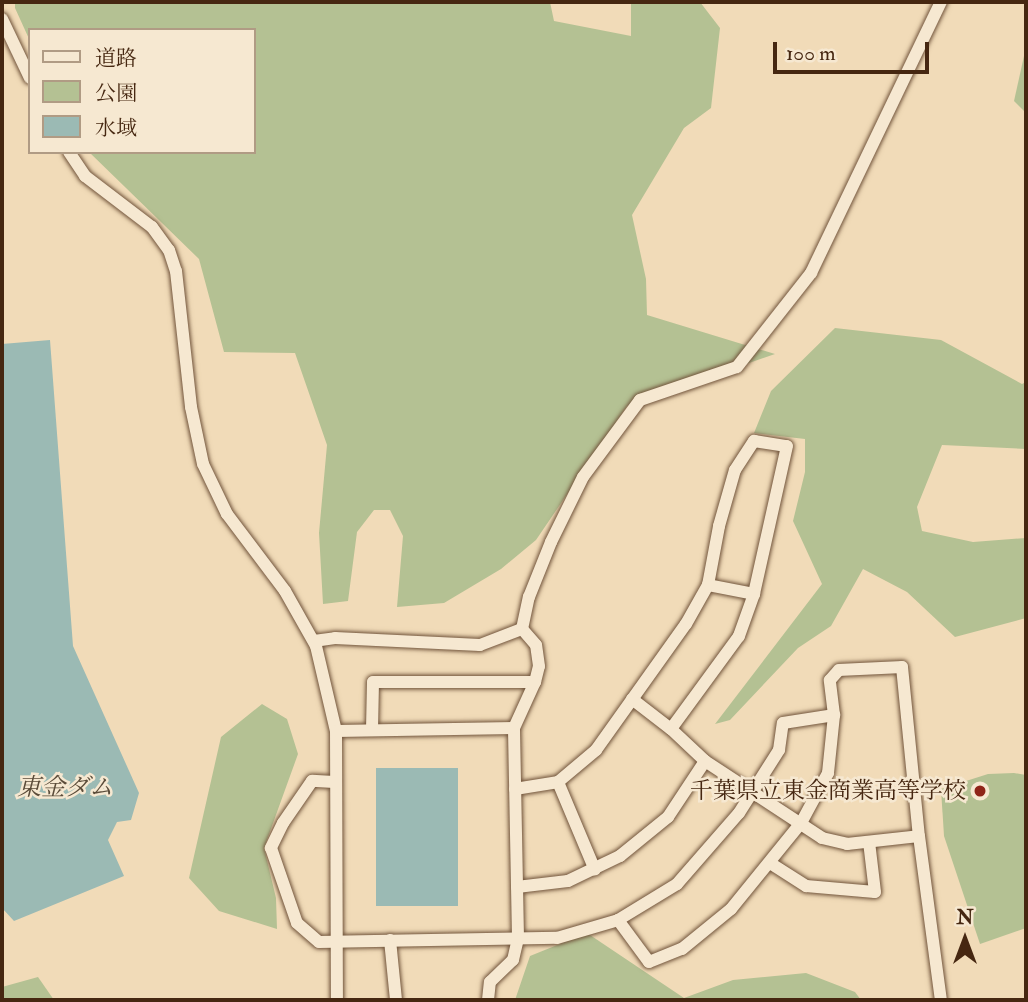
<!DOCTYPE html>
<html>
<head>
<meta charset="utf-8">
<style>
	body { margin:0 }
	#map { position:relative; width:1028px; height:1002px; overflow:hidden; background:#f1dbb8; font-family:"IM FELL Double Pica","Noto Serif JP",serif }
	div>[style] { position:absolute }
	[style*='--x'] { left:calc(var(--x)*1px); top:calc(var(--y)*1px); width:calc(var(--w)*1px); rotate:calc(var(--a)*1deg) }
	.green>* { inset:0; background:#b4c193 }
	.water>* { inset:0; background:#9bbab4; transform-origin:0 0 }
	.roads { filter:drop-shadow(0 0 2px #71543b) drop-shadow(0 0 2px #71543b) }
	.minor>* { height:12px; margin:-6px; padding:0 6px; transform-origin:6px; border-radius:6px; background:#f6e8d1 }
	.dots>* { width:19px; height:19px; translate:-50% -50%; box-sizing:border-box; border:4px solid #f6e8d1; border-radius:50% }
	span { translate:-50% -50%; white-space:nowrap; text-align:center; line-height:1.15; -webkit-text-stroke:5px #f6e8d1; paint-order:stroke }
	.poi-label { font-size:23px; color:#462711 }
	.right { translate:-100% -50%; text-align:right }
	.water-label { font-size:24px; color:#5b4c3a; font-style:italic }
	.frame { position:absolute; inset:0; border:4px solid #462711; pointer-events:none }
	.legend { position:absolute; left:28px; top:28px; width:228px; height:126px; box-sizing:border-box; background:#f6e8d1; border:2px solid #b09b84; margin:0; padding:9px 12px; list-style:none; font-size:21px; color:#462711 }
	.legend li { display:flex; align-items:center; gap:14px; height:35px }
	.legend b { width:35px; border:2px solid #b09b84 }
	.north { position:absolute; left:930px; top:904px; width:70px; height:70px; -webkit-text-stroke:5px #f6e8d1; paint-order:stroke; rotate:0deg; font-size:19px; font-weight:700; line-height:28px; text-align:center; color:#462711 }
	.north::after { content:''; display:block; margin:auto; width:24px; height:32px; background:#462711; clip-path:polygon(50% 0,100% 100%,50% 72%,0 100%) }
	.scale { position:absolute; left:773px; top:42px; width:156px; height:32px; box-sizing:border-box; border:4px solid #462711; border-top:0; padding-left:9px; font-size:21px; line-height:24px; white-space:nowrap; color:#462711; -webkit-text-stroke:5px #f6e8d1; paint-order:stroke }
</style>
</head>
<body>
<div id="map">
	<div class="green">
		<i style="clip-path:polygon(15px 2px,550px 2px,554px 21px,631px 36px,631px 2px,700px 2px,720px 28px,711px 108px,684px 128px,632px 215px,646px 279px,647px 315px,775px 354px,627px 406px,536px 540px,501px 569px,444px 603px,397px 607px,403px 536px,390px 510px,374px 510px,357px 532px,348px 601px,323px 604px,319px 533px,327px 445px,295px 353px,224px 352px,199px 259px,89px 152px,254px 152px,254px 30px,30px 30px,30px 41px,15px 8px)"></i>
		<i style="clip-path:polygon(1024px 56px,1026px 56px,1026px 113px,1014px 101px)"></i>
		<i style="clip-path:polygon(835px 328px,941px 340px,1022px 384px,1026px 382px,1026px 449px,942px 445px,917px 507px,922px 531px,973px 542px,1026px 538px,1026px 618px,955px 637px,907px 592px,863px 569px,831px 626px,798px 648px,730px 720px,715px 724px,822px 584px,793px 521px,805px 472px,805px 439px,754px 433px,771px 391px)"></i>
		<i style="clip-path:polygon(262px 704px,287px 719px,298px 754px,264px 848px,276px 898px,277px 929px,219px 911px,189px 878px,221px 737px)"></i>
		<i style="clip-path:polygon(1014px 773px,1026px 775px,1026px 928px,980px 944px,944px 836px,941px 789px,988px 774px)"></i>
		<i style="clip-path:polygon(587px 933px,684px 998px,733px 980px,806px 973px,855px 992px,861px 1000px,515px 1000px,530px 956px)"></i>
		<i style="clip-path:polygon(38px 977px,54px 1000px,2px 1000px,2px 987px)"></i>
	</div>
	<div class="water">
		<i style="clip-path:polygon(50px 340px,73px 646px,139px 793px,131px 820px,117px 822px,108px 840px,124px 876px,14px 921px,2px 908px,2px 344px)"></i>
		<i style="left:458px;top:768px;width:138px;height:82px;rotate:90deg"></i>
	</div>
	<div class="roads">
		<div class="minor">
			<i style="--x:2;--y:19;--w:65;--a:64.6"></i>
			<i style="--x:69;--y:152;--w:29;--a:56"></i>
			<i style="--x:85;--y:176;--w:84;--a:37.3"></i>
			<i style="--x:152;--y:227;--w:29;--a:54"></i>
			<i style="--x:169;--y:250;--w:22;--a:72"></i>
			<i style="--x:176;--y:271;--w:137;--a:83.7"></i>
			<i style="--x:191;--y:407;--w:58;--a:78.1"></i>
			<i style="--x:203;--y:464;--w:55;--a:64.4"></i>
			<i style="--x:227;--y:514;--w:96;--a:53"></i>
			<i style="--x:285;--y:591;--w:63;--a:60.6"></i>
			<i style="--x:316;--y:646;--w:87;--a:76.8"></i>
			<i style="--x:336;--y:731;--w:269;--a:89.8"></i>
			<i style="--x:708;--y:585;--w:47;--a:11.1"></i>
			<i style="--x:522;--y:629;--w:33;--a:-78"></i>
			<i style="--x:529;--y:597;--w:59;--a:-68.2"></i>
			<i style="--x:551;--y:542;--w:72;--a:-63.8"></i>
			<i style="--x:583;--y:477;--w:96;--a:-53.5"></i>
			<i style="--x:640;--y:400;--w:102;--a:-18.8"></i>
			<i style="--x:737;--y:367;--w:120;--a:-51.8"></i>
			<i style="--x:811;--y:273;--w:301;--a:-64.4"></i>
			<i style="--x:314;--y:641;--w:21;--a:-8"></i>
			<i style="--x:335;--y:638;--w:145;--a:2.8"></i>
			<i style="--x:480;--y:645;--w:45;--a:-20.9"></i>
			<i style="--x:632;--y:699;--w:49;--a:37.6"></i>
			<i style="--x:671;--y:729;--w:47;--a:43.3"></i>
			<i style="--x:705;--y:761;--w:140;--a:33.3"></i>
			<i style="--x:822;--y:838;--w:26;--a:13"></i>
			<i style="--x:847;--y:844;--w:72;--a:-6.3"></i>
			<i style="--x:372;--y:730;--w:48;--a:-88.8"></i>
			<i style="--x:373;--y:682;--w:162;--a:0"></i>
			<i style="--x:336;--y:731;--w:178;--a:-1"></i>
			<i style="--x:334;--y:782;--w:22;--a:-177"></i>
			<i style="--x:312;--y:781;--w:51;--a:124.6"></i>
			<i style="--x:283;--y:823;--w:28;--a:116"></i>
			<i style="--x:271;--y:848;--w:79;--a:70.9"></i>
			<i style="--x:297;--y:923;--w:29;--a:41"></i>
			<i style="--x:319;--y:942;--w:238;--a:-1"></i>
			<i style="--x:557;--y:938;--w:64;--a:-16.4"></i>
			<i style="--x:618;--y:920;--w:69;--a:-31.4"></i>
			<i style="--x:677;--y:884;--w:94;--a:-48.9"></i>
			<i style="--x:739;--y:813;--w:75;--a:-57.6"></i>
			<i style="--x:779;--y:750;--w:27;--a:-82"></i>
			<i style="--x:783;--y:723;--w:52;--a:-8.9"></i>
			<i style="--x:558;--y:782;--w:95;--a:67.2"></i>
			<i style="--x:515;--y:789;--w:44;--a:-9.2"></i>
			<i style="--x:558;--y:782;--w:50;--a:-40.1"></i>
			<i style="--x:596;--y:750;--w:155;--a:-54.5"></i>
			<i style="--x:686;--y:624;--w:45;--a:-60.6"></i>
			<i style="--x:708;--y:585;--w:60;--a:-79.4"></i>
			<i style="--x:719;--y:526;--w:58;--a:-74.1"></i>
			<i style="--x:735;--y:470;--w:35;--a:-57"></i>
			<i style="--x:754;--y:441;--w:33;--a:9"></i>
			<i style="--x:787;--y:446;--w:152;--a:102.6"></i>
			<i style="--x:754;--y:594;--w:45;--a:109.7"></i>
			<i style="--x:739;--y:636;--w:115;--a:126.2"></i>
			<i style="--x:770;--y:863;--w:43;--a:32.6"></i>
			<i style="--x:806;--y:886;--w:69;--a:5"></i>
			<i style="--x:875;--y:892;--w:50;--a:-96.8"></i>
			<i style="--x:517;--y:887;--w:51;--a:-6.7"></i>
			<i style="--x:568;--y:881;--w:58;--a:-25.7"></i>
			<i style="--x:620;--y:856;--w:62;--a:-39.1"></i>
			<i style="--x:668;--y:817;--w:67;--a:-56.5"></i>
			<i style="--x:618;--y:920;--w:52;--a:53.6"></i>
			<i style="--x:649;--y:962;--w:35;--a:-22"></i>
			<i style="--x:682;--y:949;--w:63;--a:-39.2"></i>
			<i style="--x:731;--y:909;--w:111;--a:-50.9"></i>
			<i style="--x:801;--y:823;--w:57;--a:-61.6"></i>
			<i style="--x:828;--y:773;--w:58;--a:-84.1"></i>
			<i style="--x:834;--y:715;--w:35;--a:-97"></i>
			<i style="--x:830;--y:680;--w:13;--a:-48"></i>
			<i style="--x:839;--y:670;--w:63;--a:-2.7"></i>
			<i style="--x:902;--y:667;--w:170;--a:84.3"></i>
			<i style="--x:919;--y:836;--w:165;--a:82.4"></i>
			<i style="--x:390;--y:940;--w:60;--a:84.3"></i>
			<i style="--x:488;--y:1000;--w:18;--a:-84"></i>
			<i style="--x:490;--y:982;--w:32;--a:-44"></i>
			<i style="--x:513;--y:960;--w:23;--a:-77"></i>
			<i style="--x:518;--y:938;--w:210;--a:-91.1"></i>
			<i style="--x:514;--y:728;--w:51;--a:-65.5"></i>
			<i style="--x:535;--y:682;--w:16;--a:-76"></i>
			<i style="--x:539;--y:666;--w:21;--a:-98"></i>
			<i style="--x:536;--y:645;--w:21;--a:-131"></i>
		</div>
	</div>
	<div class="dots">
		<i style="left:980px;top:791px;background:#8f2418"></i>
	</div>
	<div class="poi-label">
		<span class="right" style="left:966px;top:791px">千葉県立東金商業高等学校</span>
	</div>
	<div class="water-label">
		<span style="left:65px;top:788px">東金ダム</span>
	</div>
	<div class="frame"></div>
	<ul class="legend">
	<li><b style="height:9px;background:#f6e8d1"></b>道路</li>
	<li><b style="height:19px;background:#b4c193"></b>公園</li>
	<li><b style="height:19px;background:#9bbab4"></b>水域</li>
	</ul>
	<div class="north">N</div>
	<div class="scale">100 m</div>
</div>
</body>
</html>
